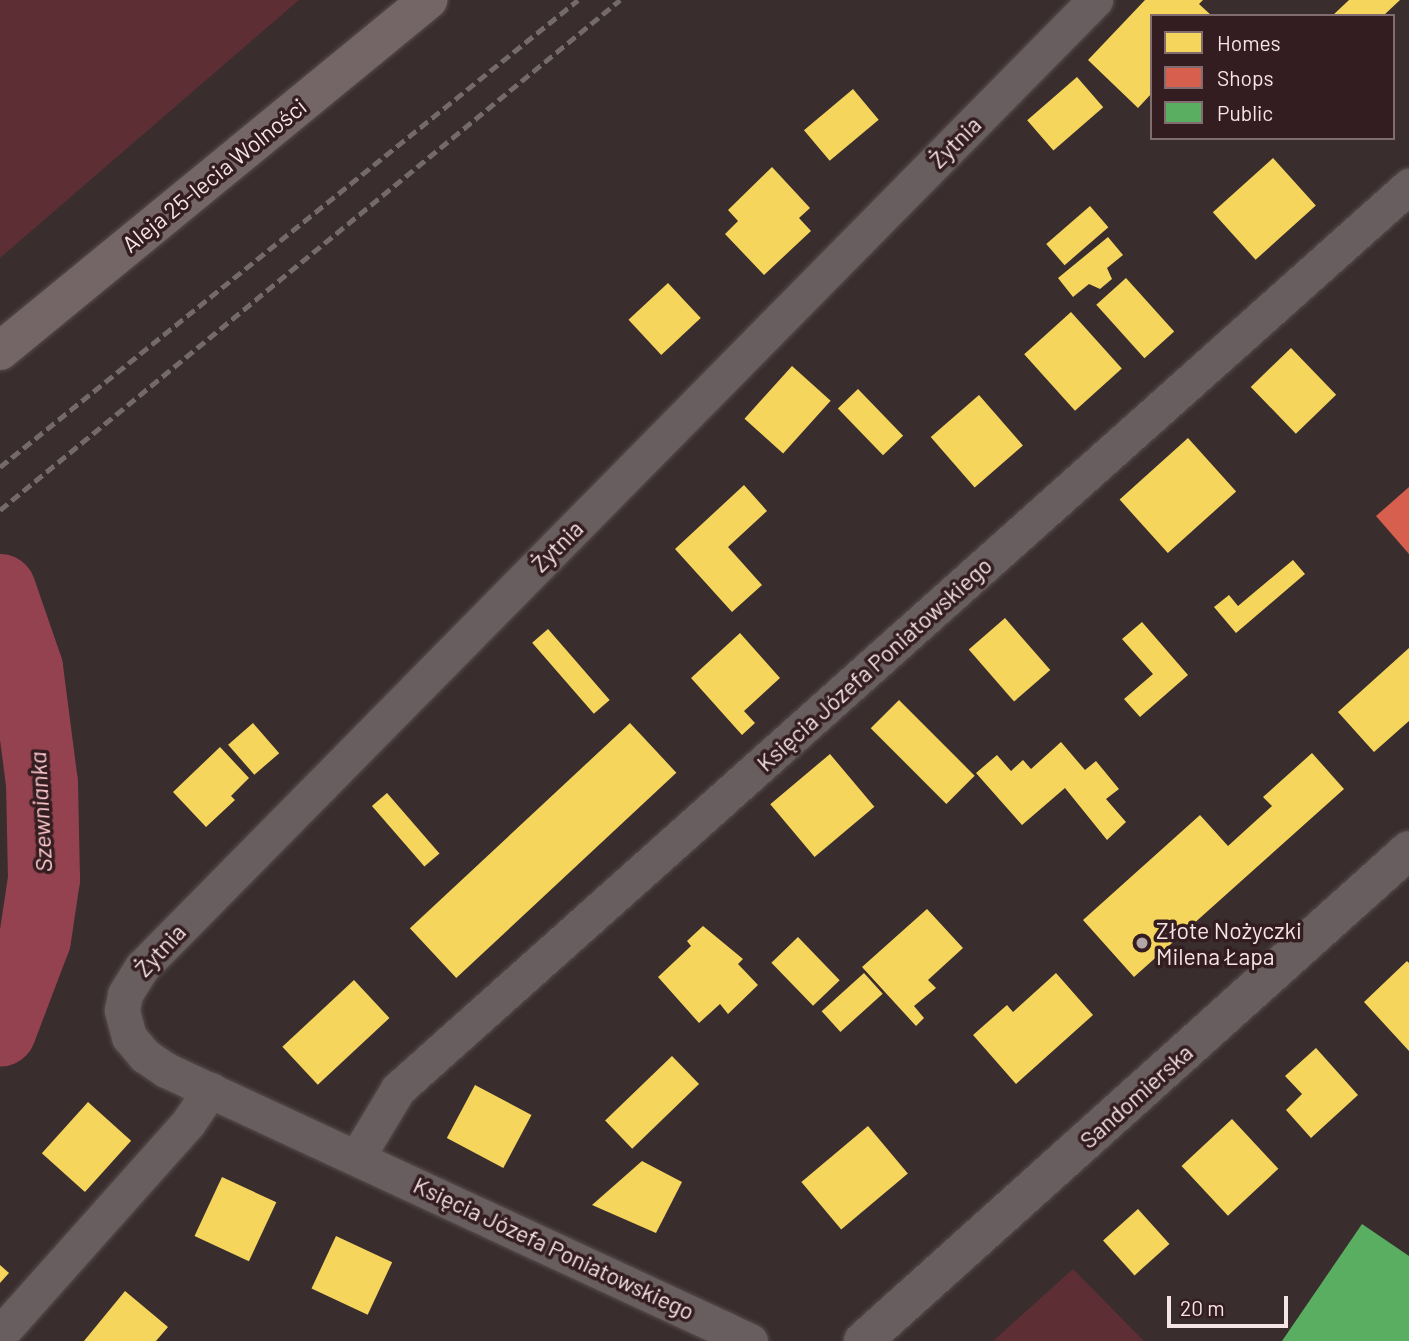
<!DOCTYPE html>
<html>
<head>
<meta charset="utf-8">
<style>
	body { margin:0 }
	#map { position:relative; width:1409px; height:1341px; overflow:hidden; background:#392d2e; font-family:Barlow,sans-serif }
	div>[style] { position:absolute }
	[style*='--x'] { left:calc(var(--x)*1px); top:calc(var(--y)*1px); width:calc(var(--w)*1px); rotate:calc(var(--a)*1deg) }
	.green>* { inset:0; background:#5e2e35 }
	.homes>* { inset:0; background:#f6d55c; transform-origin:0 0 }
	.shops>* { inset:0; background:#d6604d }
	.public>* { inset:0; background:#5aae61 }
	.river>* { height:72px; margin:-36px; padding:0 36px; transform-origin:36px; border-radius:36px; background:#94424f }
	.roads { filter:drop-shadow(0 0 2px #574b4c) drop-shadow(0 0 2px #574b4c) }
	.street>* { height:35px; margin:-17.5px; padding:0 17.5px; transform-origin:17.5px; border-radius:17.5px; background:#695e5f }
	.secondary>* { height:38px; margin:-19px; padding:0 19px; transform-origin:19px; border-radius:19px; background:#695e5f }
	.primary>* { height:38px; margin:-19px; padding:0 19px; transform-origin:19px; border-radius:19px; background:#746667 }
	.rail>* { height:5px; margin-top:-2.5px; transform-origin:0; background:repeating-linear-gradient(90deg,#746a6a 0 10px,transparent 0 15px) }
	.dots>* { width:19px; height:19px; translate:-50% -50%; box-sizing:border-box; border:4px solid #341d20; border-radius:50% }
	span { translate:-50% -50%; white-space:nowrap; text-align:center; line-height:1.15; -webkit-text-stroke:7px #341d20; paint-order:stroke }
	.street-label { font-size:23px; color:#f5e5e6 }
	.poi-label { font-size:23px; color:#f5e5e6 }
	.left { translate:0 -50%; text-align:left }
	.water-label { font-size:24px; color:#fdc9cd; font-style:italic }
	.legend { position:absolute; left:1150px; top:14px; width:245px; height:126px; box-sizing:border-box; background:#341d20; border:2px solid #816d6f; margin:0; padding:9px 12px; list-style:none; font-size:21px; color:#f5e5e6 }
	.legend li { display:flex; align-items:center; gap:14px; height:35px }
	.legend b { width:35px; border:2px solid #816d6f }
	.scale { position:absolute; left:1167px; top:1296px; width:121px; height:32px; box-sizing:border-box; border:4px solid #f5e5e6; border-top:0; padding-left:9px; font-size:21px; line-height:24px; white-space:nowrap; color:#f5e5e6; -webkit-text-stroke:5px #341d20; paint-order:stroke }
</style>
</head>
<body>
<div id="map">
	<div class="green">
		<i style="clip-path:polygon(0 0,299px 0,0 258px)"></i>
		<i style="clip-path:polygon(1073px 1269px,1144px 1341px,993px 1341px)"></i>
	</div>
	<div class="homes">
		<i style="clip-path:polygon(1145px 0,1203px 0,1199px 4px,1212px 16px,1152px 16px,1152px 93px,1138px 108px,1088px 60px)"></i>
		<i style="clip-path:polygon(1400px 0,1383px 16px,1332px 16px,1349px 0)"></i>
		<i style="left:1077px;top:77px;width:40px;height:66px;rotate:49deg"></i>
		<i style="left:853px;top:89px;width:40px;height:64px;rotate:50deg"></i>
		<i style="left:1273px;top:158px;width:64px;height:81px;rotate:48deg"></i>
		<i style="clip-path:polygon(772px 167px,810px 208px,799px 218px,811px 231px,764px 275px,725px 234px,738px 221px,728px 210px)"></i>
		<i style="left:1090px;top:206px;width:28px;height:58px;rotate:49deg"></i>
		<i style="clip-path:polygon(1108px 237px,1123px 255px,1107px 268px,1112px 279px,1100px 289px,1089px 284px,1073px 297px,1058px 278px)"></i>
		<i style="left:1126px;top:278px;width:72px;height:40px;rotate:48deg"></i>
		<i style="left:668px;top:283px;width:48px;height:54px;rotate:47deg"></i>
		<i style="left:1071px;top:312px;width:76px;height:63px;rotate:48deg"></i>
		<i style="left:1291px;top:348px;width:65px;height:56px;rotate:46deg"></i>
		<i style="left:792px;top:366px;width:52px;height:71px;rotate:42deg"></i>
		<i style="left:858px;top:389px;width:65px;height:28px;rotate:46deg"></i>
		<i style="left:979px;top:395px;width:67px;height:64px;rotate:49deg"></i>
		<i style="left:1188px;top:438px;width:72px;height:92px;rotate:48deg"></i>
		<i style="clip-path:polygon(744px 485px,767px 511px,728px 547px,762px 585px,732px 612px,675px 549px)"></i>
		<i style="clip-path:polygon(1293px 560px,1305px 574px,1236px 633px,1214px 607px,1229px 595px,1238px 606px)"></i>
		<i style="left:1005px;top:618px;width:69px;height:48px;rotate:49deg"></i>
		<i style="clip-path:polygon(1142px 622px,1188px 675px,1140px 717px,1124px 699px,1153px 674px,1122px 639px)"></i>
		<i style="left:548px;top:629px;width:94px;height:21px;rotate:49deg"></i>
		<i style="clip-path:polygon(740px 633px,780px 678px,744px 711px,755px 723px,742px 735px,691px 678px)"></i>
		<i style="clip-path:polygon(1409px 648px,1409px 721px,1374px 752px,1338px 712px)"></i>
		<i style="left:899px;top:700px;width:107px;height:40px;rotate:45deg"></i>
		<i style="left:253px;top:723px;width:40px;height:33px;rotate:49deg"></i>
		<i style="left:630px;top:723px;width:68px;height:301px;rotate:47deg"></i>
		<i style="clip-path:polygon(1061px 742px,1085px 770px,1096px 761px,1119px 789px,1106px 799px,1126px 822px,1107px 840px,1065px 788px,1022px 825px,976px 773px,997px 755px,1011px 771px,1023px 760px,1031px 769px)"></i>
		<i style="clip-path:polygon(220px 747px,249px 778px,231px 796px,235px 800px,206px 827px,173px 792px)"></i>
		<i style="clip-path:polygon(1312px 753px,1344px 789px,1134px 977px,1083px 920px,1200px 815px,1228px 846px,1272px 806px,1263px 797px)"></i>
		<i style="left:830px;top:754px;width:69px;height:78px;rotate:50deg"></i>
		<i style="left:387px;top:793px;width:80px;height:20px;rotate:49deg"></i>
		<i style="clip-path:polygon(927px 909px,963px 948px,928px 980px,936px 988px,914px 1006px,924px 1018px,916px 1026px,862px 967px)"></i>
		<i style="clip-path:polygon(703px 926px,743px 959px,738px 964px,758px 985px,728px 1014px,720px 1004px,699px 1023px,658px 977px,691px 946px,687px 941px)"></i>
		<i style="left:798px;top:937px;width:60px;height:37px;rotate:46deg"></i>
		<i style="clip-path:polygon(1407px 961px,1409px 963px,1409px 1051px,1364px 1002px)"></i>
		<i style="left:864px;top:973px;width:28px;height:57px;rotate:48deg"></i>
		<i style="clip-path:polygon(1056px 973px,1093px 1015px,1016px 1084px,973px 1035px,1007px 1005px,1013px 1012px)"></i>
		<i style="left:354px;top:980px;width:52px;height:98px;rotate:47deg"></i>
		<i style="clip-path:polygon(1316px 1048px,1358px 1095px,1311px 1138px,1286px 1110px,1302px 1094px,1285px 1076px)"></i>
		<i style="left:672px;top:1056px;width:39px;height:93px;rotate:46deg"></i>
		<i style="left:475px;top:1085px;width:64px;height:60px;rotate:28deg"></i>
		<i style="left:88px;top:1102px;width:58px;height:69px;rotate:42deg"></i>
		<i style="left:1232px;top:1119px;width:68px;height:69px;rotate:47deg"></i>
		<i style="left:868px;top:1126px;width:62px;height:87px;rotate:50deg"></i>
		<i style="clip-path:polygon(642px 1161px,682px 1182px,656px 1233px,592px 1205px)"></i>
		<i style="left:222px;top:1177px;width:60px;height:65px;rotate:25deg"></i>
		<i style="left:1138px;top:1209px;width:47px;height:47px;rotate:48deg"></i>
		<i style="left:336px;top:1236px;width:62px;height:58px;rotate:25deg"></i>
		<i style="clip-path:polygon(0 1265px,9px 1273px,0 1283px)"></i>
		<i style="clip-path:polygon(125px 1291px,168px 1327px,156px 1341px,84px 1341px)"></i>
	</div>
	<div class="shops">
		<i style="clip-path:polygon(1409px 487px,1409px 554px,1376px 516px)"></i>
	</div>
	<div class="public">
		<i style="clip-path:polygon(1362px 1224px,1409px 1256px,1409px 1341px,1282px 1341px)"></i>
	</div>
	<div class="river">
		<i style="--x:0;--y:590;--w:83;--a:70.9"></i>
		<i style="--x:27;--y:668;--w:116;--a:82.6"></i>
		<i style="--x:42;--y:783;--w:96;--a:88.8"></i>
		<i style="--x:44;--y:879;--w:61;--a:98.5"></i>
		<i style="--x:35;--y:939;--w:98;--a:110.8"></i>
	</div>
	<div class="roads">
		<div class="street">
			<i style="--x:357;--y:1157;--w:79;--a:-58.9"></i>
			<i style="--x:398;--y:1089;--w:1356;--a:-41.77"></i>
			<i style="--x:0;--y:1334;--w:283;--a:-48.3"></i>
			<i style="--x:188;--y:1123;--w:40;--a:-56"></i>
			<i style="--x:750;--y:1341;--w:644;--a:-155.11"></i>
			<i style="--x:166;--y:1070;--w:25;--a:-146"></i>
			<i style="--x:145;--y:1056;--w:25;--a:-130"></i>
			<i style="--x:129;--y:1037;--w:28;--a:-105"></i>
			<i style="--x:122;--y:1010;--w:16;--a:-79"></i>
			<i style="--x:125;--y:994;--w:32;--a:-58"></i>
			<i style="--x:142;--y:967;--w:1358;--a:-45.42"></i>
		</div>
		<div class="secondary">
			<i style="--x:863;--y:1341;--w:734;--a:-41.96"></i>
		</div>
		<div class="primary">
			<i style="--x:0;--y:351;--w:554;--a:-39.35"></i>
		</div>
	</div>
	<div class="rail">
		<i style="--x:0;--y:467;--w:743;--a:-38.94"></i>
		<i style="--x:0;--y:510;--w:803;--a:-39.44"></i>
	</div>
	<div class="dots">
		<i style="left:1142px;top:943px;background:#b3a5a6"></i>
	</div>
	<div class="street-label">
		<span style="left:955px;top:142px;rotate:-45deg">Żytnia</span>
		<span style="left:214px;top:175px;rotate:-39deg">Aleja 25-lecia Wolności</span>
		<span style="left:557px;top:546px;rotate:-45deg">Żytnia</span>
		<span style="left:874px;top:664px;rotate:-42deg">Księcia Józefa Poniatowskiego</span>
		<span style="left:160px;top:950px;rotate:-47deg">Żytnia</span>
		<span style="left:1136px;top:1096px;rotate:-42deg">Sandomierska</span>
		<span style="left:554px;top:1248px;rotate:25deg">Księcia Józefa Poniatowskiego</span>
	</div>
	<div class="poi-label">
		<span class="left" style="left:1156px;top:943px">Złote Nożyczki<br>Milena Łapa</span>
	</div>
	<div class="water-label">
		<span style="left:40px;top:812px;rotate:-93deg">Szewnianka</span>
	</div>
	<ul class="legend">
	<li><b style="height:19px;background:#f6d55c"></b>Homes</li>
	<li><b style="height:19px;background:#d6604d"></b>Shops</li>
	<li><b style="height:19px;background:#5aae61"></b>Public</li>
	</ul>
	<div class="scale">20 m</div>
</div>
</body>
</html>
